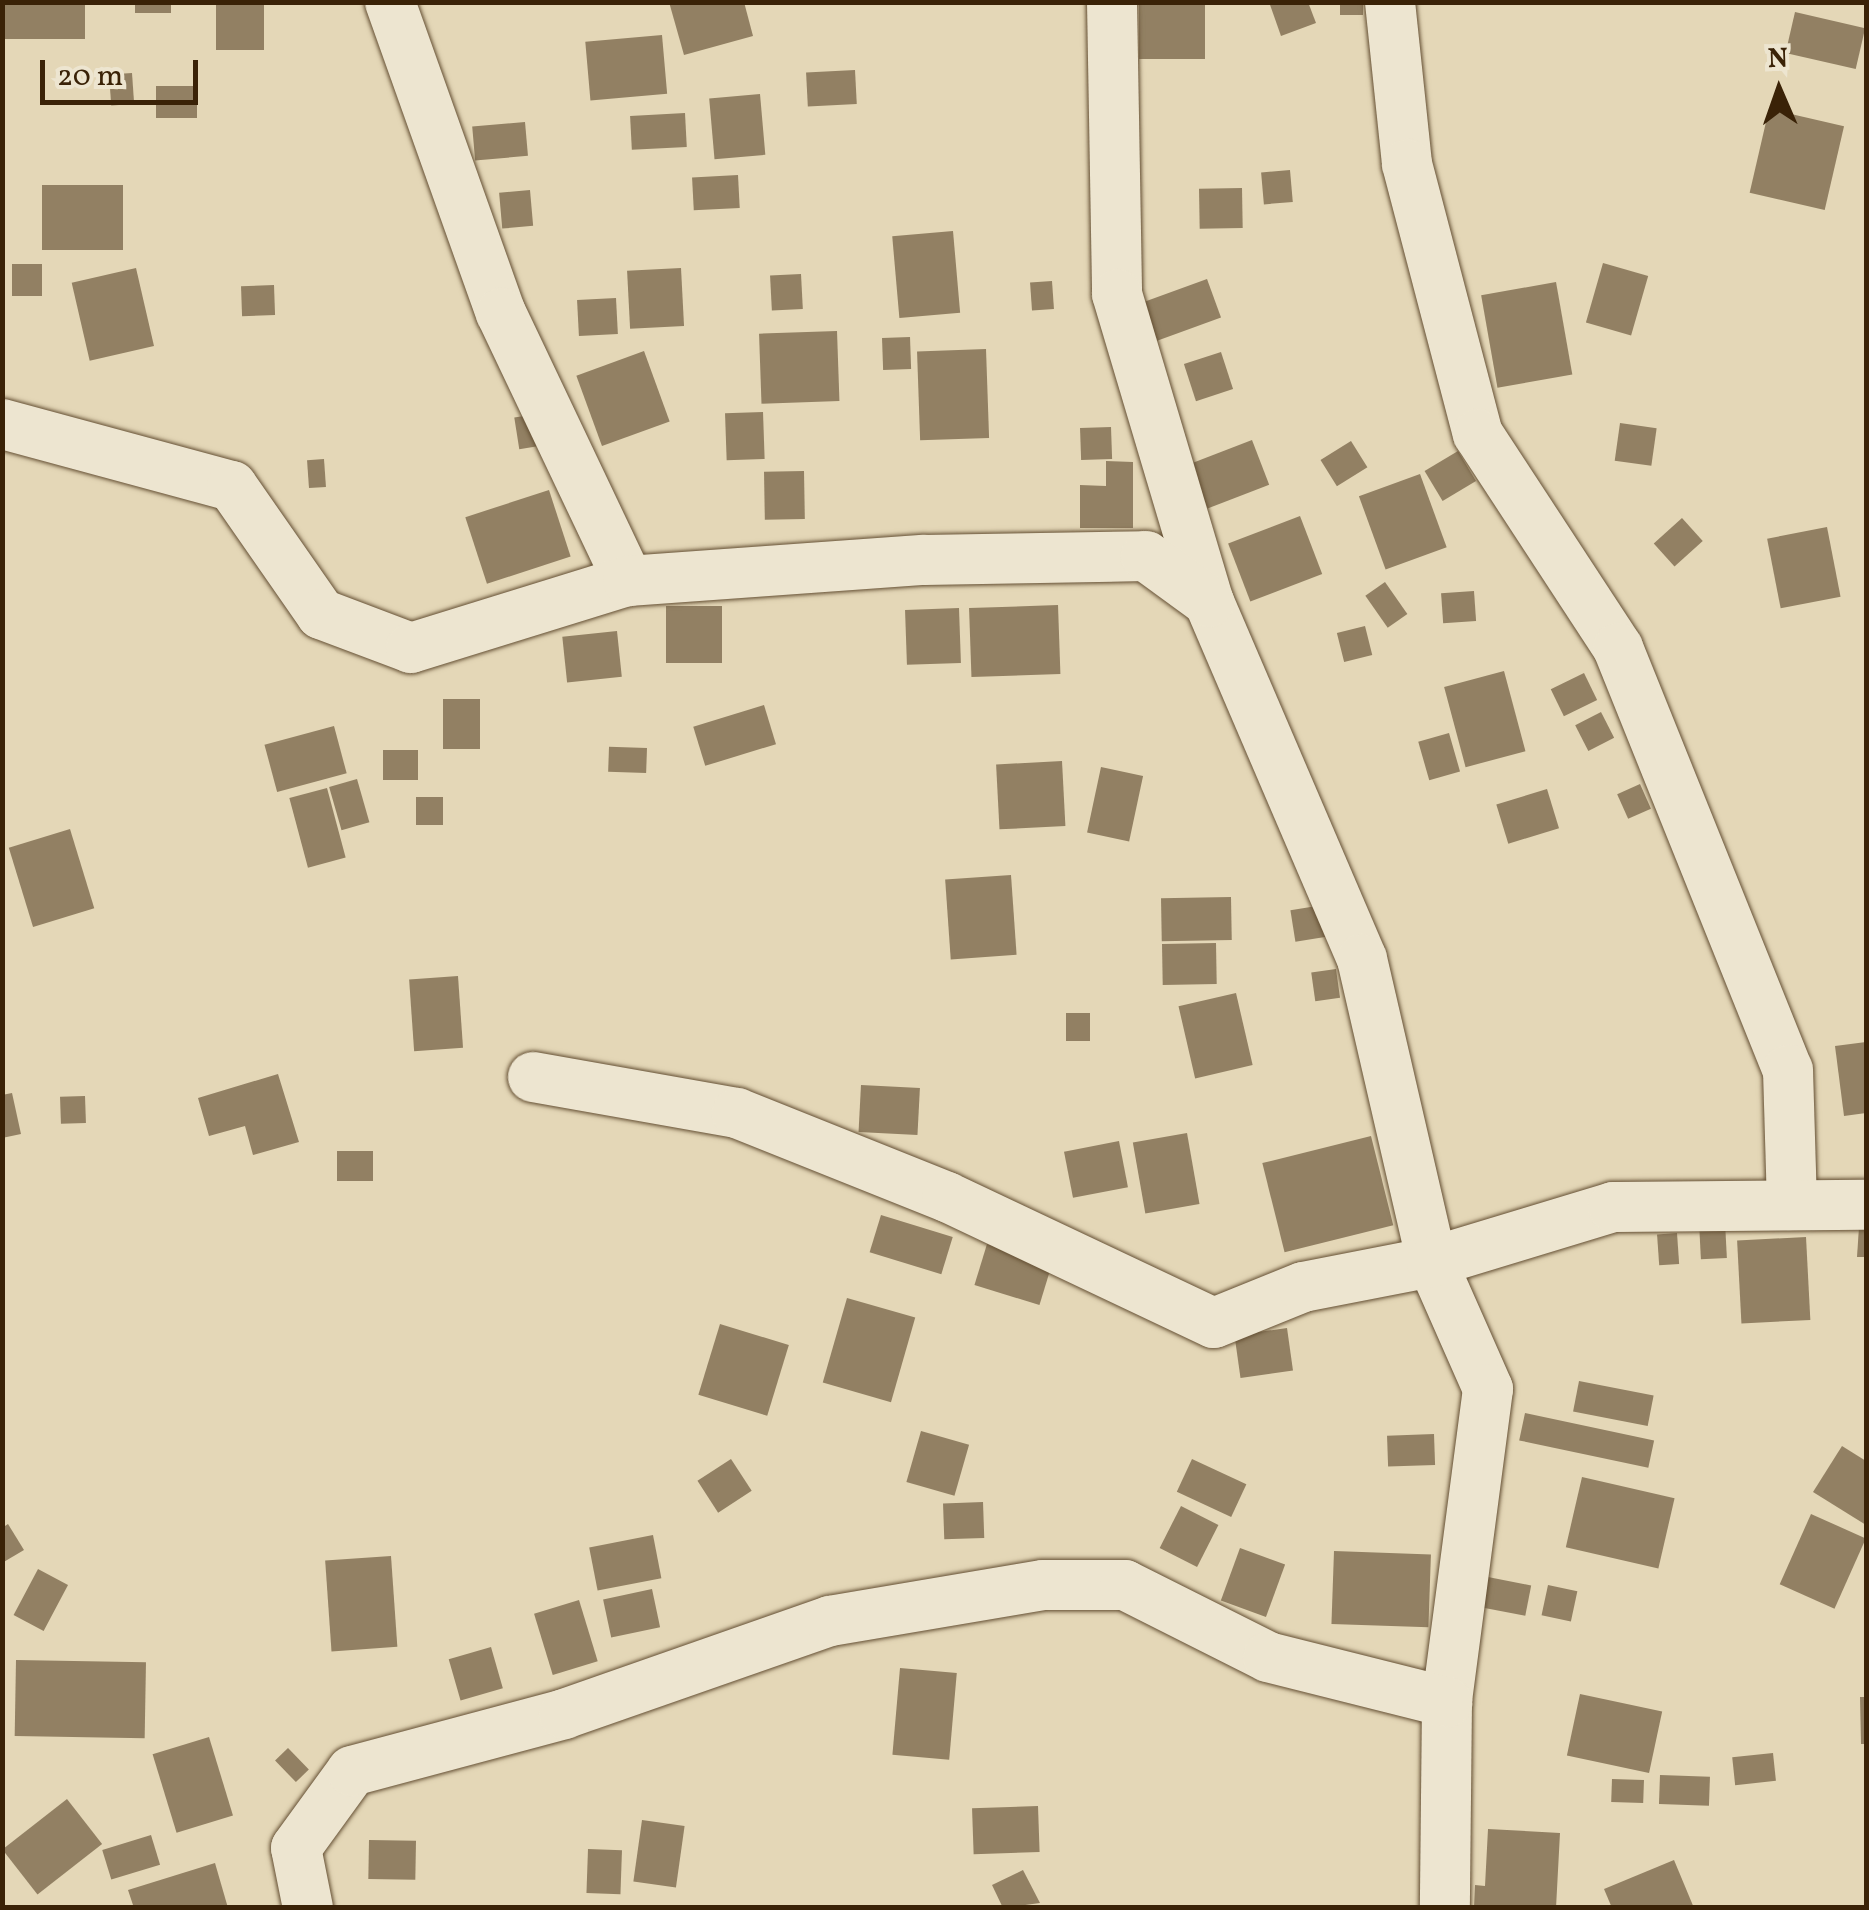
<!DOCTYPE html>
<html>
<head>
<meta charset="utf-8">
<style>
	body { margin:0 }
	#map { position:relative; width:1869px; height:1910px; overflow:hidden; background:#e4d7b7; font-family:Vollkorn,serif }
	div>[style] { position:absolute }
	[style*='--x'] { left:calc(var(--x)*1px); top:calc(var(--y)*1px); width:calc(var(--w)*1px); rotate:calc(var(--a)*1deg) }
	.building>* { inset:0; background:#928063; transform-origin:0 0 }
	.roads { filter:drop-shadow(0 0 2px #644f33) drop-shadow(0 0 2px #644f33) }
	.street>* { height:50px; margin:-25px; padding:0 25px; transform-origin:25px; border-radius:25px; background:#ede5d0 }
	span { translate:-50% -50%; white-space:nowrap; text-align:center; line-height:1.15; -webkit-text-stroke:8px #ede5d0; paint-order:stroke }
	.frame { position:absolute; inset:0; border:5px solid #3a2207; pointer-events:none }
	.north { position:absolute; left:1729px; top:40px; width:100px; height:100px; -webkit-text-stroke:8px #ede5d0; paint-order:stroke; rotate:358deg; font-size:28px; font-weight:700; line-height:40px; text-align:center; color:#3a2207 }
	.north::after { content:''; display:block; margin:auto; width:35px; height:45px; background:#3a2207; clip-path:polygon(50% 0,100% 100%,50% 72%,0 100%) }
	.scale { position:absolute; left:40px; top:60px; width:158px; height:45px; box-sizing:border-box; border:5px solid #3a2207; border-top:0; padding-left:12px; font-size:30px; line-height:35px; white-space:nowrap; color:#3a2207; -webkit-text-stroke:8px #ede5d0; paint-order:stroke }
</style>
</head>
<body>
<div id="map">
	<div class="building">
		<i style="left:4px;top:2px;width:81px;height:37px"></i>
		<i style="left:135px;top:2px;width:36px;height:11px"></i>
		<i style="left:216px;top:2px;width:48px;height:48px"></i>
		<i style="clip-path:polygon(669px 2px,744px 2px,753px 36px,684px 55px)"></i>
		<i style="left:1139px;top:2px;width:66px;height:57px"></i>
		<i style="clip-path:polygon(1269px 2px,1308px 2px,1316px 23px,1281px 36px)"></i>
		<i style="left:1340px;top:2px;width:23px;height:13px"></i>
		<i style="left:1795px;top:12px;width:72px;height:42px;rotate:13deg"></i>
		<i style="left:662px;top:35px;width:59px;height:77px;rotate:85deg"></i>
		<i style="left:855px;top:70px;width:34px;height:49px;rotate:87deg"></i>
		<i style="left:132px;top:73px;width:31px;height:23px;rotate:86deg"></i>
		<i style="left:156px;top:86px;width:41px;height:32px"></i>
		<i style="left:760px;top:94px;width:61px;height:51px;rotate:85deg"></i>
		<i style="left:1769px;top:109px;width:77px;height:86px;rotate:13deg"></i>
		<i style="left:685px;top:113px;width:34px;height:55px;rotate:87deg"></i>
		<i style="left:525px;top:122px;width:34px;height:53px;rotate:85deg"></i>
		<i style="left:1290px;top:170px;width:32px;height:29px;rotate:85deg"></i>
		<i style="left:738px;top:175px;width:33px;height:46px;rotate:87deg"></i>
		<i style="left:123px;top:185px;width:65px;height:81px;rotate:90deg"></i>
		<i style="left:1242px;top:188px;width:40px;height:43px;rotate:89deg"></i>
		<i style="left:530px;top:190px;width:36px;height:31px;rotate:85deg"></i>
		<i style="left:953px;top:231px;width:82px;height:61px;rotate:85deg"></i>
		<i style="left:1603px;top:263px;width:47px;height:62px;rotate:16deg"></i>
		<i style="left:12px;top:264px;width:30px;height:32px"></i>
		<i style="left:136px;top:268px;width:80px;height:66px;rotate:77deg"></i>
		<i style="left:681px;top:268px;width:58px;height:54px;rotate:87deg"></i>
		<i style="left:801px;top:274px;width:35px;height:31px;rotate:87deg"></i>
		<i style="left:1207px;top:279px;width:41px;height:68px;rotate:70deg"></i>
		<i style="left:1052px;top:281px;width:28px;height:22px;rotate:86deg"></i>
		<i style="left:1556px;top:282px;width:94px;height:76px;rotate:80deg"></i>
		<i style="left:274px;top:285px;width:30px;height:33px;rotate:88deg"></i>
		<i style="left:616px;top:298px;width:36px;height:39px;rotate:87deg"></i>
		<i style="left:837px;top:331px;width:70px;height:78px;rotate:88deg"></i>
		<i style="left:910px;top:337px;width:32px;height:28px;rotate:88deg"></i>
		<i style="left:986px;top:349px;width:89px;height:69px;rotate:88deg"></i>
		<i style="left:644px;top:351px;width:75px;height:72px;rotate:70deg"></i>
		<i style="left:1221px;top:352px;width:39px;height:39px;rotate:72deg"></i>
		<i style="left:763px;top:412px;width:47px;height:38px;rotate:88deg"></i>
		<i style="left:537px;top:414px;width:32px;height:23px;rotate:81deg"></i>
		<i style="left:1620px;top:423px;width:37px;height:38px;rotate:8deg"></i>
		<i style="left:1111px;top:427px;width:32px;height:31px;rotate:88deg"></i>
		<i style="left:1252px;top:440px;width:48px;height:66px;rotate:69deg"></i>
		<i style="left:1351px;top:441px;width:31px;height:36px;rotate:58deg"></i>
		<i style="left:1458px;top:451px;width:35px;height:39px;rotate:59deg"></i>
		<i style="left:324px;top:459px;width:28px;height:17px;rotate:86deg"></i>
		<i style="clip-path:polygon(1106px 461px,1133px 462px,1133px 528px,1080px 528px,1080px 485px,1106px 486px)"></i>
		<i style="left:804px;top:471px;width:48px;height:40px;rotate:89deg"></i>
		<i style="left:1420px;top:474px;width:78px;height:65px;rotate:70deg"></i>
		<i style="left:549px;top:490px;width:70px;height:88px;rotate:72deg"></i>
		<i style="left:1300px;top:516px;width:62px;height:77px;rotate:69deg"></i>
		<i style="left:1682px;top:518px;width:31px;height:38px;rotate:48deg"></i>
		<i style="left:1827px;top:527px;width:71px;height:61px;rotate:79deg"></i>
		<i style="left:1385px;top:582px;width:39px;height:24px;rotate:55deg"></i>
		<i style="left:1474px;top:591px;width:30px;height:33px;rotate:86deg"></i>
		<i style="left:1058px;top:605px;width:69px;height:89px;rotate:88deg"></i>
		<i style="left:666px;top:606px;width:56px;height:57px"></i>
		<i style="left:959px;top:608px;width:55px;height:54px;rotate:88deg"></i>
		<i style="left:1365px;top:626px;width:30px;height:29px;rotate:76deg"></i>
		<i style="left:617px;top:631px;width:46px;height:55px;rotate:84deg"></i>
		<i style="left:1504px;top:671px;width:83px;height:62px;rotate:75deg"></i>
		<i style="left:1584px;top:673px;width:30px;height:37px;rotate:64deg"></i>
		<i style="left:443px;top:699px;width:37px;height:50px"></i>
		<i style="left:764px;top:705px;width:41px;height:74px;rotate:73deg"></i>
		<i style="left:1601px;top:712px;width:29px;height:29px;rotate:63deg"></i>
		<i style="left:334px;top:726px;width:49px;height:72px;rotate:75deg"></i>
		<i style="left:1449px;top:733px;width:40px;height:32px;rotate:74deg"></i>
		<i style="left:647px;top:748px;width:25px;height:38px;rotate:92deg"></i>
		<i style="left:383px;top:750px;width:35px;height:30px"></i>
		<i style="left:1062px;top:761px;width:65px;height:66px;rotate:87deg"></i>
		<i style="left:1101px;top:767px;width:43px;height:67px;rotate:12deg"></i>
		<i style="left:357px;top:779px;width:45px;height:29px;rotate:74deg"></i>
		<i style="left:1640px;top:784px;width:27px;height:25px;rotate:66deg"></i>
		<i style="left:327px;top:788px;width:72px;height:39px;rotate:75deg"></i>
		<i style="left:1547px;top:789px;width:41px;height:53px;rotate:73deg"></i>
		<i style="left:416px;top:797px;width:27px;height:28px"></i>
		<i style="left:70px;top:829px;width:83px;height:64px;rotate:73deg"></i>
		<i style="left:1011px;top:875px;width:80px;height:66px;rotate:86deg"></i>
		<i style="left:1231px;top:897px;width:43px;height:70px;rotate:89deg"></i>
		<i style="left:1323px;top:905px;width:32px;height:33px;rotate:81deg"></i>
		<i style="left:1216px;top:943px;width:41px;height:54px;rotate:89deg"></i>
		<i style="left:1336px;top:969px;width:29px;height:25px;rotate:82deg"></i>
		<i style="left:458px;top:976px;width:72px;height:49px;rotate:86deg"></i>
		<i style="left:1236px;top:993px;width:74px;height:59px;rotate:77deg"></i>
		<i style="left:1066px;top:1013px;width:24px;height:28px"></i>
		<i style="clip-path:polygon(1866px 1042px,1866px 1113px,1844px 1116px,1835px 1046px)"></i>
		<i style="clip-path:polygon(278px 1074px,299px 1142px,253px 1155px,245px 1126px,209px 1136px,198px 1098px)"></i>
		<i style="left:861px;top:1085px;width:59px;height:47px;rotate:3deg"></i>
		<i style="clip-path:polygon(12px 1093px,21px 1134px,2px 1138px,2px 1095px)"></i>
		<i style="left:85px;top:1096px;width:27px;height:25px;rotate:88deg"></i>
		<i style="left:1187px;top:1133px;width:72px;height:55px;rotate:80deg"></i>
		<i style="left:1371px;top:1136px;width:92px;height:112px;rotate:76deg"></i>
		<i style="left:1119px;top:1141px;width:47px;height:56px;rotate:79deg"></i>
		<i style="left:373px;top:1151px;width:30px;height:36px;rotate:90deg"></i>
		<i style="left:881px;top:1215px;width:75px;height:39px;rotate:17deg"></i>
		<i style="left:1725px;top:1222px;width:36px;height:26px;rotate:87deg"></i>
		<i style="clip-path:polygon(1859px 1227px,1866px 1227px,1866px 1257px,1857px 1257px)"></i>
		<i style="left:1677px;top:1233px;width:31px;height:20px;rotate:86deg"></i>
		<i style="left:1806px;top:1237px;width:83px;height:69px;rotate:87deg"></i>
		<i style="left:987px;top:1244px;width:68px;height:43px;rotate:17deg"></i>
		<i style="left:847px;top:1298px;width:71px;height:88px;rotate:16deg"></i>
		<i style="left:720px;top:1324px;width:72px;height:74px;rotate:17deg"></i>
		<i style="left:1287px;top:1328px;width:43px;height:53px;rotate:82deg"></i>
		<i style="left:1579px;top:1381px;width:76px;height:31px;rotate:11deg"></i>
		<i style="left:1525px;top:1413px;width:132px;height:28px;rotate:12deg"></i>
		<i style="left:921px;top:1431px;width:50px;height:53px;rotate:16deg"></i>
		<i style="left:1434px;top:1434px;width:31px;height:47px;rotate:88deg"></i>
		<i style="clip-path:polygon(1842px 1446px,1866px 1461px,1866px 1525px,1813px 1492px)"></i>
		<i style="left:731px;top:1459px;width:38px;height:40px;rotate:57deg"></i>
		<i style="left:1192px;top:1459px;width:60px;height:36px;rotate:25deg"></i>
		<i style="left:1582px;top:1477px;width:95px;height:72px;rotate:13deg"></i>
		<i style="left:983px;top:1502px;width:36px;height:40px;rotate:88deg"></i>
		<i style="left:1181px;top:1506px;width:42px;height:47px;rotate:27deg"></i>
		<i style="left:1811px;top:1514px;width:60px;height:77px;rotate:24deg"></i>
		<i style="clip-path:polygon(8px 1524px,24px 1550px,2px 1563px,2px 1528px)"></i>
		<i style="left:653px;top:1535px;width:44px;height:65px;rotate:79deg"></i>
		<i style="left:1240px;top:1548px;width:48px;height:56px;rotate:20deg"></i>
		<i style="left:1334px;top:1551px;width:97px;height:73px;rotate:2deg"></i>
		<i style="left:391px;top:1556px;width:91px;height:66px;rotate:86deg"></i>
		<i style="left:38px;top:1569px;width:34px;height:52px;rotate:28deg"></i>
		<i style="left:1488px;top:1577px;width:44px;height:31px;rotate:11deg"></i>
		<i style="left:1548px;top:1585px;width:30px;height:31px;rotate:12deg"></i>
		<i style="left:652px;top:1589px;width:39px;height:50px;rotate:78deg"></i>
		<i style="left:579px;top:1600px;width:64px;height:47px;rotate:73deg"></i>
		<i style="left:491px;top:1647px;width:43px;height:44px;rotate:74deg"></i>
		<i style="left:16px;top:1660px;width:130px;height:76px;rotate:1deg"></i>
		<i style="left:900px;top:1668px;width:57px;height:87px;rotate:5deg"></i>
		<i style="left:1580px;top:1694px;width:84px;height:63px;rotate:12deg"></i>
		<i style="clip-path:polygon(1860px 1697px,1866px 1697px,1866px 1744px,1861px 1744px)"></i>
		<i style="left:209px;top:1737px;width:82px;height:59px;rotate:73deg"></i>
		<i style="left:288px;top:1748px;width:30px;height:18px;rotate:46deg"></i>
		<i style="left:1773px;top:1753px;width:28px;height:41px;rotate:84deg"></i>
		<i style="left:1660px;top:1775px;width:50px;height:29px;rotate:2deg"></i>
		<i style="left:1612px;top:1779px;width:32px;height:23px;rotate:2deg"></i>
		<i style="left:67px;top:1799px;width:57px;height:82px;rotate:52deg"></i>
		<i style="left:1038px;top:1806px;width:46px;height:66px;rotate:88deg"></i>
		<i style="left:642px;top:1820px;width:43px;height:62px;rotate:8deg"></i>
		<i style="clip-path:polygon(1488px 1829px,1560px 1833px,1556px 1908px,1474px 1908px,1475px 1885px,1485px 1886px)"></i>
		<i style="left:151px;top:1835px;width:31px;height:51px;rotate:73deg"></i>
		<i style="left:369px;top:1840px;width:47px;height:39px;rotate:1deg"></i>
		<i style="left:588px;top:1849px;width:34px;height:44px;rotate:2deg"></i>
		<i style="clip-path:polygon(1674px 1860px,1694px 1908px,1612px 1908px,1604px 1889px)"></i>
		<i style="clip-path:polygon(215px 1863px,228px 1908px,134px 1908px,128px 1890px)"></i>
		<i style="clip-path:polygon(1023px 1870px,1040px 1903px,1003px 1908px,992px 1885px)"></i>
	</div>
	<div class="roads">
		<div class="street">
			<i style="--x:390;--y:2;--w:330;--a:70.4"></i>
			<i style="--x:501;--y:313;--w:297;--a:64.6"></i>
			<i style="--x:1112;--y:2;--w:292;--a:89"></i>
			<i style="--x:1117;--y:294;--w:321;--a:73.4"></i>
			<i style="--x:1209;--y:602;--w:388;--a:66.8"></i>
			<i style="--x:1362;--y:959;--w:311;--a:77"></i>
			<i style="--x:1432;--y:1262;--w:139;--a:66.2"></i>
			<i style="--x:1488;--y:1389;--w:316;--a:97.5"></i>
			<i style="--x:1447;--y:1702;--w:206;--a:90.6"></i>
			<i style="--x:1390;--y:2;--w:163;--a:84"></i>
			<i style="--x:1407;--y:164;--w:279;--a:75.3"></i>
			<i style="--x:1478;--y:434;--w:256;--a:56.8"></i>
			<i style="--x:1618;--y:648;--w:455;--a:68.1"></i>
			<i style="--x:1788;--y:1070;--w:135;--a:88.3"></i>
			<i style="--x:2;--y:424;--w:238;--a:15.1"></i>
			<i style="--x:232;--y:486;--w:156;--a:55.2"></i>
			<i style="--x:321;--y:614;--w:96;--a:20.7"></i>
			<i style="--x:411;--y:648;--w:227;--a:-17.2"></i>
			<i style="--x:628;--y:581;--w:297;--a:-4.1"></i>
			<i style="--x:924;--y:560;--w:222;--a:-1"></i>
			<i style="--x:1146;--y:556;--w:78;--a:36.1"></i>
			<i style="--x:533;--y:1077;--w:207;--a:10"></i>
			<i style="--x:737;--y:1113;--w:226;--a:21.8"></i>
			<i style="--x:947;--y:1197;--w:295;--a:25.3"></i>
			<i style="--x:1214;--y:1323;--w:96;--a:-22"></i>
			<i style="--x:1303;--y:1287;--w:131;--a:-11"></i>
			<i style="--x:1432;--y:1262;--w:189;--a:-16.9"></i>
			<i style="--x:1613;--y:1207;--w:253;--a:-0.5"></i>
			<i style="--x:308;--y:1908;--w:61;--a:-101.3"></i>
			<i style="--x:296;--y:1848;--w:95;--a:-54"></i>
			<i style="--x:352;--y:1771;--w:220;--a:-15"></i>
			<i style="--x:564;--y:1714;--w:282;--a:-19.3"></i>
			<i style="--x:830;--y:1621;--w:216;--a:-9.6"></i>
			<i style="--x:1043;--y:1585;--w:82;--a:0"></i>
			<i style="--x:1125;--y:1585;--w:160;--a:26.7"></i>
			<i style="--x:1268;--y:1657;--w:185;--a:14.1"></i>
		</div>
	</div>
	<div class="frame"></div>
	<div class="north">N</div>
	<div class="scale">20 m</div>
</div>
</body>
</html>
